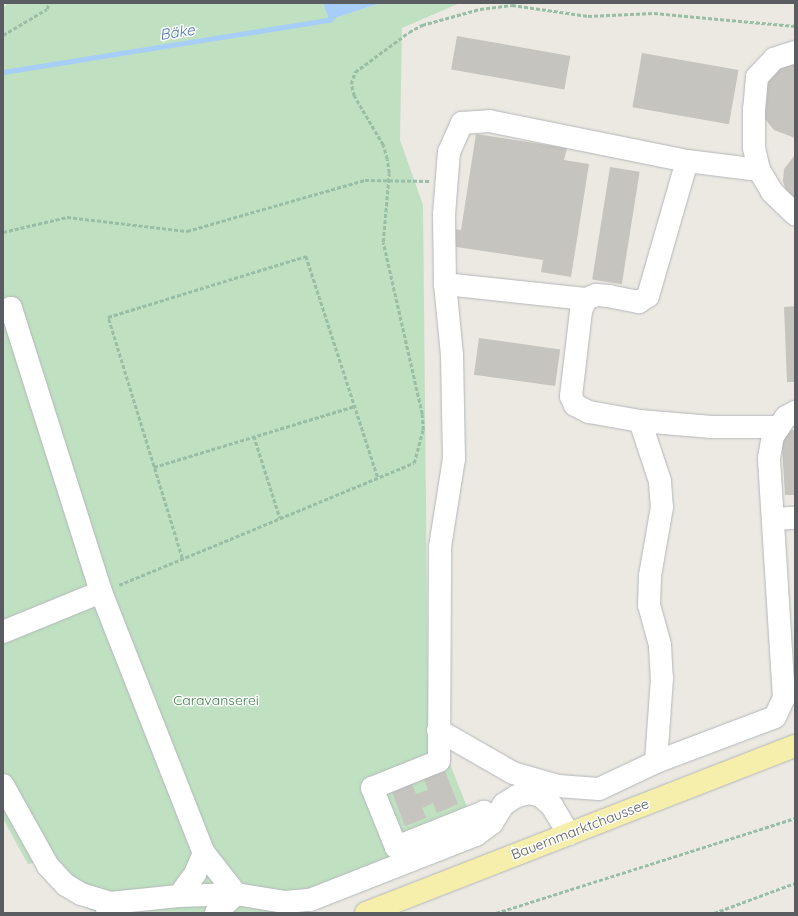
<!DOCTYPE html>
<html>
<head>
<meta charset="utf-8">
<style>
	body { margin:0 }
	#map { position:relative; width:798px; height:916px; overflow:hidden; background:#ebe9e1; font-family:Quicksand,sans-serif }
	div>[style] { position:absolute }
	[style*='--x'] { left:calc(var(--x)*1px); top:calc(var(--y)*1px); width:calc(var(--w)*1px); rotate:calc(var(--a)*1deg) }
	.green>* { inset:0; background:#bfe0c1 }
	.water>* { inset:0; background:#a6cef6 }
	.stream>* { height:5px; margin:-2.5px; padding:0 2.5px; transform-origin:2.5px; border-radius:2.5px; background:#a6cef6 }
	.building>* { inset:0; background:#c6c4be; transform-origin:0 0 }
	.path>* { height:2.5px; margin-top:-1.25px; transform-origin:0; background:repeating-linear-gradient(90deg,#98bea5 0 4px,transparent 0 6px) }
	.roads { filter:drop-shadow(0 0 1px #b3b6ba) drop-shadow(0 0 1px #b3b6ba) }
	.minor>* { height:22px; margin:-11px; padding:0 11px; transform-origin:11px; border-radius:11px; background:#fff }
	.major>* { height:22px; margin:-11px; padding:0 11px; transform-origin:11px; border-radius:11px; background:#f6efab }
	span { translate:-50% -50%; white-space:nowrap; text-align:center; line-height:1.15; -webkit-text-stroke:3px #fff; paint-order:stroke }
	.park-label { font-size:14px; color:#3c7d43 }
	.street-label { font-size:14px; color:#595c60 }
	.water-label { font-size:15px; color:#4974ad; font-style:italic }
	.frame { position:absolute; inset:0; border:4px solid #595c60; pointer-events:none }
</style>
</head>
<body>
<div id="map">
	<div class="green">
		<i style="clip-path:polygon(8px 3px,323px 3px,329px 20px,381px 3px,460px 3px,402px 28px,400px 140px,423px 205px,428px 708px,482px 845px,305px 913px,92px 911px,58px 890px,34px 863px,28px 864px,3px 819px,3px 8px)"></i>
	</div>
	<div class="water">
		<i style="clip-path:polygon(323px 3px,381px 3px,329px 20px)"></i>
	</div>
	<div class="stream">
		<i style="--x:3;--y:72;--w:330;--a:-9.1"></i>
		<i style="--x:329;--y:20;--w:6;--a:-39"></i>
	</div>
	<div class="building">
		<i style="left:457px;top:36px;width:115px;height:34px;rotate:10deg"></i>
		<i style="left:642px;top:53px;width:98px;height:55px;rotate:10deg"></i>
		<i style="clip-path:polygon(795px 63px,795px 138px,774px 130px,765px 119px,762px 89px,770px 77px,781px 67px)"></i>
		<i style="clip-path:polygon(476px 134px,567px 148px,564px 160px,589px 164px,571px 277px,541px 272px,543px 260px,450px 246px,453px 229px,461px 230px)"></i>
		<i style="clip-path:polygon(795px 155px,795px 202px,786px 192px,783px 181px,784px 169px)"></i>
		<i style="left:610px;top:167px;width:30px;height:114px;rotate:9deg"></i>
		<i style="clip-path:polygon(795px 306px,795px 382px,787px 382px,784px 307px)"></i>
		<i style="left:479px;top:338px;width:82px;height:37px;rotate:8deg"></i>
		<i style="clip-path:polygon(795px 430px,795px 495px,785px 495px,781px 431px)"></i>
		<i style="clip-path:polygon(445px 771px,458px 804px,437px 813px,433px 803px,422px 808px,426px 818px,405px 826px,392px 792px,412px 784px,416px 794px,428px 790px,424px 779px)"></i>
	</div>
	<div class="path">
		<i style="--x:3;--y:35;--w:51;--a:-30.6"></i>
		<i style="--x:47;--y:9;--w:6;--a:-72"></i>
		<i style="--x:3;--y:232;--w:66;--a:-13.2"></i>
		<i style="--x:67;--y:217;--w:121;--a:6.7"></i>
		<i style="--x:187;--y:231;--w:185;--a:-16"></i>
		<i style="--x:365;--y:180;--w:64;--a:0.9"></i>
		<i style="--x:254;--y:436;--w:86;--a:72.4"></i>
		<i style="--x:154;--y:467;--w:210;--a:-16.9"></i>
		<i style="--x:182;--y:558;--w:252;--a:-107.1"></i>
		<i style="--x:108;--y:317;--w:207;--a:-17.1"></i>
		<i style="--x:306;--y:256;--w:233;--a:72"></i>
		<i style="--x:119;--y:585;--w:319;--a:-22.5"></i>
		<i style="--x:414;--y:463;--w:34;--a:-75"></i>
		<i style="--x:423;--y:430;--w:16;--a:-94"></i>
		<i style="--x:422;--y:414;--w:176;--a:-102.8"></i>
		<i style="--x:383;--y:242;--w:69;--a:-85"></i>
		<i style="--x:389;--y:173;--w:14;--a:-98"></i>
		<i style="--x:387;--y:159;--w:15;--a:-106"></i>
		<i style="--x:383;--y:145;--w:57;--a:-120.6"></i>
		<i style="--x:354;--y:96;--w:12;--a:-104"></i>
		<i style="--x:351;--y:84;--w:13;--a:-72"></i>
		<i style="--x:355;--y:72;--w:67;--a:-36.5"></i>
		<i style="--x:409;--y:32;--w:15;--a:-28"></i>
		<i style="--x:422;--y:25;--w:60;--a:-15.4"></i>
		<i style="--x:480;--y:9;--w:32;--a:-7"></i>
		<i style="--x:512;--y:5;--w:77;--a:8.2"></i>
		<i style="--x:588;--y:16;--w:66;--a:-2.6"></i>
		<i style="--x:654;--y:13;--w:142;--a:5.3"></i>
		<i style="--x:496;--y:913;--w:314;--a:-17.6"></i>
		<i style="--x:714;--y:913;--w:86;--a:-20.3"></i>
	</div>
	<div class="roads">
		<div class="minor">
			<i style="--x:795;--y:52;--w:22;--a:162"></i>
			<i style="--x:774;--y:59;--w:25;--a:133"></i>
			<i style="--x:757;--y:77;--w:32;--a:95"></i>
			<i style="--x:754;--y:109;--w:39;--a:90"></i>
			<i style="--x:754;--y:148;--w:23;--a:77"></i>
			<i style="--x:759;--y:170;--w:26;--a:59"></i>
			<i style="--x:772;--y:192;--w:32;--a:44"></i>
			<i style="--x:687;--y:161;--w:141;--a:106.1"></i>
			<i style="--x:648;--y:296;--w:11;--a:146"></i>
			<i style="--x:639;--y:302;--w:31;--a:-169"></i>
			<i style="--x:609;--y:296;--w:13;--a:-176"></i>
			<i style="--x:596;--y:295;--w:11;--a:158"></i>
			<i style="--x:586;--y:299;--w:13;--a:113"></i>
			<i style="--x:581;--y:311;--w:86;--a:96.7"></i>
			<i style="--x:571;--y:396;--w:10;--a:66"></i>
			<i style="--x:575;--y:405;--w:16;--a:27"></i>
			<i style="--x:589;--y:412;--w:52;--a:10"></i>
			<i style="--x:640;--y:421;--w:72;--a:4.8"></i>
			<i style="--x:712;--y:427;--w:67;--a:0"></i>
			<i style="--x:445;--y:284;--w:142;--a:6.1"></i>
			<i style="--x:3;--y:312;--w:9;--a:-27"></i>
			<i style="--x:11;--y:308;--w:298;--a:72.4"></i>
			<i style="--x:101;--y:592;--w:281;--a:68.5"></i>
			<i style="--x:204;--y:853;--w:52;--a:52"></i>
			<i style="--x:640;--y:421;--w:63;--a:71.6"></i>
			<i style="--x:660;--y:481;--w:26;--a:86"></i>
			<i style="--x:662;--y:507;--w:70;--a:99.9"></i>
			<i style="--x:650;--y:576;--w:29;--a:92"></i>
			<i style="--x:649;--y:605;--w:41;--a:74.6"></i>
			<i style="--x:660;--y:645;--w:33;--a:87"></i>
			<i style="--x:662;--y:678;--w:84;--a:94.1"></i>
			<i style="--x:773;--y:519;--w:22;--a:-3"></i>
			<i style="--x:3;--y:632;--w:106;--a:-22.2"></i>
			<i style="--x:438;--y:730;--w:86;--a:29.8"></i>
			<i style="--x:513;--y:773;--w:47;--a:16.1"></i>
			<i style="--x:558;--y:786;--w:41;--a:4.2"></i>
			<i style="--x:599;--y:789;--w:63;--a:-25.3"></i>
			<i style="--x:656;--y:762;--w:127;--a:-20.7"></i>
			<i style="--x:775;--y:717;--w:21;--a:-65"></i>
			<i style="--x:784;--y:698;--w:240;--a:-93.6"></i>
			<i style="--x:769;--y:458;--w:22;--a:-80"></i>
			<i style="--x:773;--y:436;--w:23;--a:-56"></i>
			<i style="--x:786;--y:417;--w:10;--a:-29"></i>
			<i style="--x:3;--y:785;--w:93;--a:60.9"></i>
			<i style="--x:48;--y:866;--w:26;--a:47"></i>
			<i style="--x:66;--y:885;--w:17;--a:31"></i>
			<i style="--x:81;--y:894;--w:30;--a:17"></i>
			<i style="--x:492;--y:823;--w:14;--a:-126"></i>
			<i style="--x:484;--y:812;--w:95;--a:158.3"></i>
			<i style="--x:396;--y:847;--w:64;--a:-112.1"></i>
			<i style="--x:372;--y:788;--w:72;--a:-21.9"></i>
			<i style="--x:439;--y:761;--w:214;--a:-89.7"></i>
			<i style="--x:440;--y:547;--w:89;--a:-81"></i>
			<i style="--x:454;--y:459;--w:104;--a:-91.1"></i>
			<i style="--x:452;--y:355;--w:71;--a:-95.6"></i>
			<i style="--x:445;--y:284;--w:69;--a:-90.8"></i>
			<i style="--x:444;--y:215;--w:63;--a:-85.5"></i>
			<i style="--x:449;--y:152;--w:32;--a:-66"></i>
			<i style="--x:462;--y:123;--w:27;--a:-4"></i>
			<i style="--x:489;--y:121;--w:202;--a:11.4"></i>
			<i style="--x:687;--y:161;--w:73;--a:7.1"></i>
			<i style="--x:179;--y:896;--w:27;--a:-54"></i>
			<i style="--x:195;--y:874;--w:23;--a:-67"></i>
			<i style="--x:107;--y:913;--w:10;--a:-73"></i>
			<i style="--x:110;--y:903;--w:69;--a:-5.8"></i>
			<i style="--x:179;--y:896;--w:57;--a:-2"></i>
			<i style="--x:236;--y:894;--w:50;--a:9.3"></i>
			<i style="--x:285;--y:902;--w:25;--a:-5"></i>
			<i style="--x:310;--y:900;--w:178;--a:-21.4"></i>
			<i style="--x:476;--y:835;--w:20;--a:-37"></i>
			<i style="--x:492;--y:823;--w:22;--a:-58"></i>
			<i style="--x:504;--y:804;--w:15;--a:-32"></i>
			<i style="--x:517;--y:796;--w:13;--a:-13"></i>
			<i style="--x:530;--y:793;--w:11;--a:15"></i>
			<i style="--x:541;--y:796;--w:15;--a:42"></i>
			<i style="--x:552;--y:806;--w:33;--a:59"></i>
			<i style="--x:216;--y:913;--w:28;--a:-44"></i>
		</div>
		<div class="major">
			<i style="--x:366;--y:913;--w:460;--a:-21.3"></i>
		</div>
	</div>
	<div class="park-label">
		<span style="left:216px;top:700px">Caravanserei</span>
	</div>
	<div class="street-label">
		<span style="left:580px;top:829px;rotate:-21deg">Bauernmarktchaussee</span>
	</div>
	<div class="water-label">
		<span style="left:177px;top:32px;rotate:-9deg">Bäke</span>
	</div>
	<div class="frame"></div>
</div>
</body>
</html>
